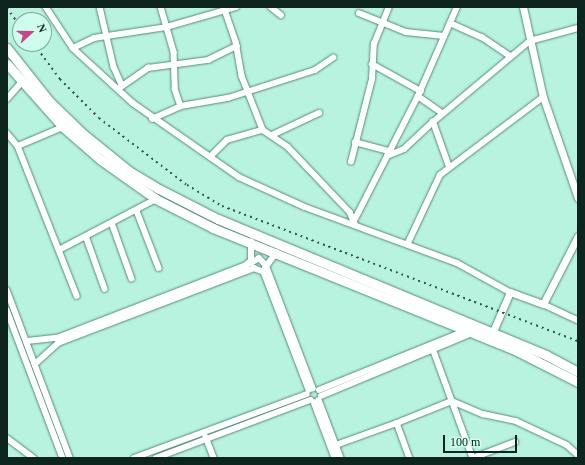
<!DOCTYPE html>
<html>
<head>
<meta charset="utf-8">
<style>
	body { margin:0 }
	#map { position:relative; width:585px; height:465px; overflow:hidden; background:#b7f3df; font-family:Georgia,serif }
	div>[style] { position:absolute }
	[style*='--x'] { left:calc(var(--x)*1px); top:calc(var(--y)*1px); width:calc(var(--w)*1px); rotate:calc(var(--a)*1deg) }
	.roads { filter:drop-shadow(0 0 1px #548d7b) drop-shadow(0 0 1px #548d7b) }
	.minor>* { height:5.5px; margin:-2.75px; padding:0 2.75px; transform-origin:2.75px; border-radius:2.75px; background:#fff }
	.tertiary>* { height:7px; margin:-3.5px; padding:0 3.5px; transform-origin:3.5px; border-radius:3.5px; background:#fff }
	.trunk>* { height:9px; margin:-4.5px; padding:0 4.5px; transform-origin:4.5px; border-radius:4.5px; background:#fff }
	.rail>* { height:1.5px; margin-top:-0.75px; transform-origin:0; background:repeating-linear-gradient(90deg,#35564c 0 2px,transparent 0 6px) }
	span { translate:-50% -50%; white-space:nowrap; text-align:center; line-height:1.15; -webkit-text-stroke:4px #cefded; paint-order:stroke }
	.frame { position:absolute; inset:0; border:8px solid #0d251e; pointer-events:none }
	.north { position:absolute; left:12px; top:12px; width:40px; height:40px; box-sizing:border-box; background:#cefded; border:1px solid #81a79a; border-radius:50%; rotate:69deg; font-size:11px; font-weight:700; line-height:16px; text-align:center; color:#0d251e }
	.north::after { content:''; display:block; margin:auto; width:14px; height:18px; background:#ca4689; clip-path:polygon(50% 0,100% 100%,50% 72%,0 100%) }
	.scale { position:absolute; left:443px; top:435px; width:74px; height:18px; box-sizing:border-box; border:2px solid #0d251e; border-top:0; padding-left:5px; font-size:12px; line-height:14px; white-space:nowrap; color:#0d251e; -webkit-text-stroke:3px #cefded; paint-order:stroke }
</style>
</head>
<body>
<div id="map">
	<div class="roads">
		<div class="minor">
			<i style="--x:46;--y:7;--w:49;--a:56.6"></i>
			<i style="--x:73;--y:48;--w:81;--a:42.5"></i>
			<i style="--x:133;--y:103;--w:129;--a:34.9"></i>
			<i style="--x:239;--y:177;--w:72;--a:24.4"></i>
			<i style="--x:305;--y:207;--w:162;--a:20.2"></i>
			<i style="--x:457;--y:263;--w:60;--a:28.7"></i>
			<i style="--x:100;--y:7;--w:62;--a:76.9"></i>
			<i style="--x:114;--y:67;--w:20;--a:66"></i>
			<i style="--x:161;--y:7;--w:47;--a:73.9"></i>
			<i style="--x:174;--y:52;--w:37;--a:88"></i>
			<i style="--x:175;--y:89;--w:18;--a:71"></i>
			<i style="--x:224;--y:7;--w:37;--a:71"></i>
			<i style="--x:236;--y:42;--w:35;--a:80"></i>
			<i style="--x:242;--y:76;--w:58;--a:68.7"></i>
			<i style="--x:263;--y:130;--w:30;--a:34"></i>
			<i style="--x:288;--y:147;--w:90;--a:46.4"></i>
			<i style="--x:350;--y:212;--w:13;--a:67"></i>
			<i style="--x:271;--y:7;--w:13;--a:39"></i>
			<i style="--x:359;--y:13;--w:51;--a:22"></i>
			<i style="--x:406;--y:32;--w:38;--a:6"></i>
			<i style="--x:450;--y:23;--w:35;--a:24"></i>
			<i style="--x:482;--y:37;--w:34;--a:34"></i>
			<i style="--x:73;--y:48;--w:23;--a:-25"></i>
			<i style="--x:94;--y:38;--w:74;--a:-8.6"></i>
			<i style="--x:167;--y:27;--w:72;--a:-16.2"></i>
			<i style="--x:372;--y:64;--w:56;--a:28.9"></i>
			<i style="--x:118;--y:89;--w:37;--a:-35"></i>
			<i style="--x:148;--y:68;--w:61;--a:-7.6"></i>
			<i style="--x:208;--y:60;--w:32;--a:-26"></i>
			<i style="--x:418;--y:96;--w:29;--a:35"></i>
			<i style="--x:7;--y:99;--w:23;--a:-49"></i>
			<i style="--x:152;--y:119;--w:32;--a:-24"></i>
			<i style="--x:181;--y:106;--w:48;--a:-9.7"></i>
			<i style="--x:228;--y:98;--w:91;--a:-17.8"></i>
			<i style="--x:315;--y:70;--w:22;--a:-34"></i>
			<i style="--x:7;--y:133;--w:17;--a:50"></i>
			<i style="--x:18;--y:146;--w:161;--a:68.5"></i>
			<i style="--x:272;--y:135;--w:52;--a:-25.1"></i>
			<i style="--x:355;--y:142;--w:35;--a:15"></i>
			<i style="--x:18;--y:146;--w:49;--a:-22.9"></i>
			<i style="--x:387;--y:156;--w:18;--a:-22"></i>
			<i style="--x:404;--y:149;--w:40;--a:-43"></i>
			<i style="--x:210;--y:157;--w:24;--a:-45"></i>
			<i style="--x:227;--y:140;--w:37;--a:-16"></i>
			<i style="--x:351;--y:162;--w:86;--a:-75.8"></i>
			<i style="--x:372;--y:79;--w:35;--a:-87"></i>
			<i style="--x:374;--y:44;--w:40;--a:-68"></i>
			<i style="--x:449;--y:167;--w:48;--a:-109.6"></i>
			<i style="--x:433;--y:122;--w:126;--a:-39.9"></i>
			<i style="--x:530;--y:41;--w:50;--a:-15.2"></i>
			<i style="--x:137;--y:211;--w:61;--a:68.9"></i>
			<i style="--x:355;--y:219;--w:138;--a:-62.9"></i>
			<i style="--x:418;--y:96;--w:97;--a:-66.3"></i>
			<i style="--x:112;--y:223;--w:59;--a:70.3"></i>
			<i style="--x:86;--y:236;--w:56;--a:70.3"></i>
			<i style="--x:408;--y:243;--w:75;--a:-64.8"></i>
			<i style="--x:440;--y:175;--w:129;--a:-37.1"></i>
			<i style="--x:59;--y:250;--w:110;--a:-27.7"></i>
			<i style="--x:251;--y:263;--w:9;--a:-32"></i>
			<i style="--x:259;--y:258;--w:10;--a:45"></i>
			<i style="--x:266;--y:265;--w:132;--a:69.1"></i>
			<i style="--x:265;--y:268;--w:19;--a:-54"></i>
			<i style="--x:7;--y:290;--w:179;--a:69.4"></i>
			<i style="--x:543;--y:304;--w:38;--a:25"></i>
			<i style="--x:7;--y:310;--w:158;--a:69.3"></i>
			<i style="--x:27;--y:341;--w:30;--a:-6"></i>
			<i style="--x:57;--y:338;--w:203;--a:-21.1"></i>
			<i style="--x:246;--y:265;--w:6;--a:-39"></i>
			<i style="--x:251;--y:261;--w:19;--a:-90"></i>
			<i style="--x:432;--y:346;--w:119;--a:69.9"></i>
			<i style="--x:473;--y:458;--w:45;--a:-20.9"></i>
			<i style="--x:35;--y:364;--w:31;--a:-42"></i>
			<i style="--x:58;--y:343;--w:210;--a:-20.9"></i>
			<i style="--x:254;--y:268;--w:11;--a:22"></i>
			<i style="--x:264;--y:272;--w:126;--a:69.1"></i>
			<i style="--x:319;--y:390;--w:157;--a:-22"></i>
			<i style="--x:321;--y:396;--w:164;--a:-22.6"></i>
			<i style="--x:319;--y:400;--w:62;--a:69.2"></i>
			<i style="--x:314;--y:402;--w:60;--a:69.4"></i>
			<i style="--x:397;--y:423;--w:59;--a:-21.8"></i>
			<i style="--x:452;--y:401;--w:34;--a:23"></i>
			<i style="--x:483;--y:414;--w:34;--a:12"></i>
			<i style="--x:516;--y:421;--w:56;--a:25.2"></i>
			<i style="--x:567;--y:445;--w:15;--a:42"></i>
			<i style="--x:206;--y:437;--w:22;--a:69"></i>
			<i style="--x:7;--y:438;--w:34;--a:37"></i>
			<i style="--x:336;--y:445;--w:65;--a:-19.8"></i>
			<i style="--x:397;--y:423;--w:37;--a:70"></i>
			<i style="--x:134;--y:458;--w:184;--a:-20.3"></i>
			<i style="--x:156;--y:458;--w:165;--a:-20.6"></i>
		</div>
		<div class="tertiary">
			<i style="--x:523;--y:7;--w:92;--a:77.5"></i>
			<i style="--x:543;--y:97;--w:107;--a:70.9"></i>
			<i style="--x:491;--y:336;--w:48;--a:-66.6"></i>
			<i style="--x:510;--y:292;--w:35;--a:20"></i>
			<i style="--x:543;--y:304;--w:76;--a:-62.8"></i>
		</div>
		<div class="trunk">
			<i style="--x:7;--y:48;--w:68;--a:51.6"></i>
			<i style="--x:49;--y:101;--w:46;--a:44.1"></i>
			<i style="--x:82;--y:133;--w:60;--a:39"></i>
			<i style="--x:129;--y:171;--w:35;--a:31"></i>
			<i style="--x:159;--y:189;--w:66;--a:27"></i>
			<i style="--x:218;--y:219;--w:355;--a:22.5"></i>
			<i style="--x:546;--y:355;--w:36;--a:28"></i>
			<i style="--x:7;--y:64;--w:84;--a:48.4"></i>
			<i style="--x:63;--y:127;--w:50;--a:41"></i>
			<i style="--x:101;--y:160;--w:67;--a:35.3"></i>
			<i style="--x:156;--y:199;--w:64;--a:27"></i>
			<i style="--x:213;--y:228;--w:326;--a:22"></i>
			<i style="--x:515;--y:350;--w:71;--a:26.9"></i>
		</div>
	</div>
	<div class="rail">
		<i style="--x:7;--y:8;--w:22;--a:54"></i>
		<i style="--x:34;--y:44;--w:44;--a:53.4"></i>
		<i style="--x:60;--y:79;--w:55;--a:45"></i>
		<i style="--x:99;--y:118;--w:111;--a:37.3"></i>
		<i style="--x:187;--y:185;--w:41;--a:31"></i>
		<i style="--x:222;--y:206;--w:381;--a:20.8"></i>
	</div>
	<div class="frame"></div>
	<div class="north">N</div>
	<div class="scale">100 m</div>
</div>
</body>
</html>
